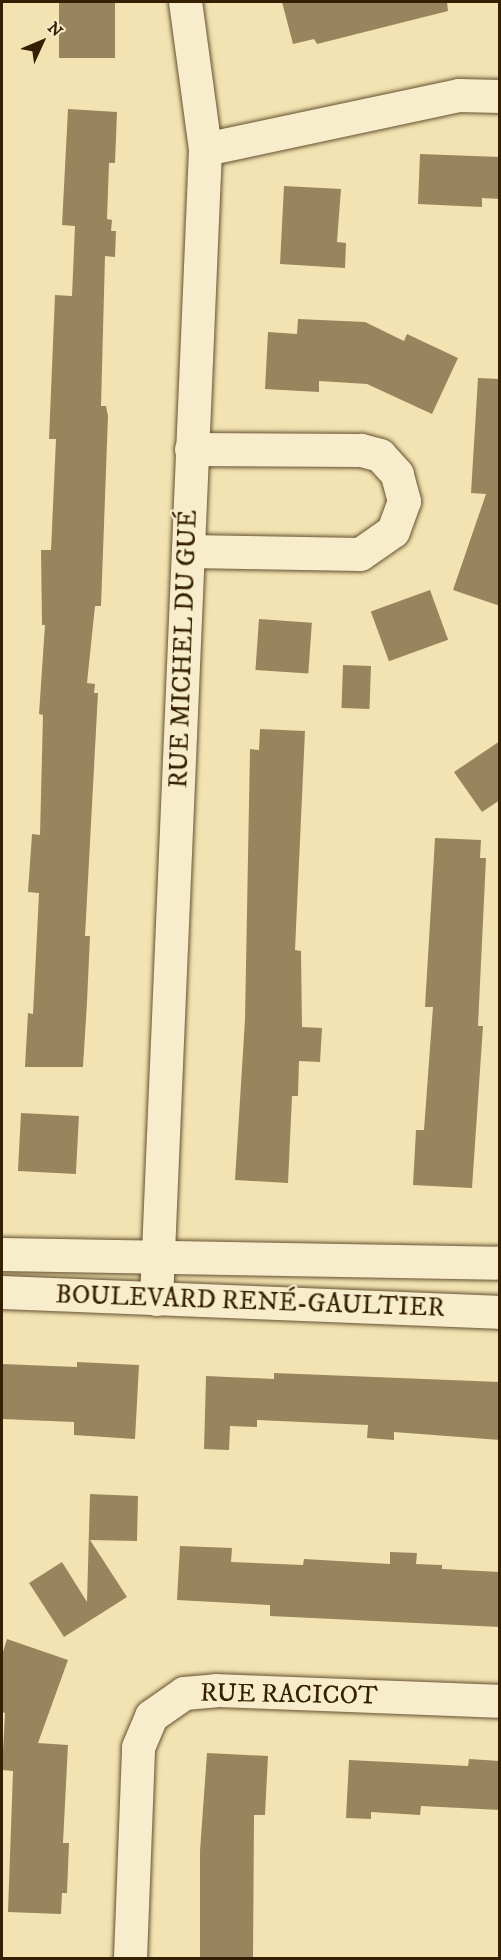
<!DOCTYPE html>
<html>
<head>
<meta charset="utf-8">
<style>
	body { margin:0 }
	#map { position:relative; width:501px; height:1960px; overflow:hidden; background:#f3e3b2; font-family:"IM FELL DW Pica",serif }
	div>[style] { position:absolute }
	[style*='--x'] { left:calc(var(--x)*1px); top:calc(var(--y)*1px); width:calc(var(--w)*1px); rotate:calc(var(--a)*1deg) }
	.building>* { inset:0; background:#98855e; transform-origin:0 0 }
	.roads { filter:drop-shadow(0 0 2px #655130) drop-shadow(0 0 2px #655130) }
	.street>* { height:33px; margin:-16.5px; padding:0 16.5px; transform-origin:16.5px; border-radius:16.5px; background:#f7edcd }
	.secondary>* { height:33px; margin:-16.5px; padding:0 16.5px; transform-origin:16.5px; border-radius:16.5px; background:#f7edcd }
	span { translate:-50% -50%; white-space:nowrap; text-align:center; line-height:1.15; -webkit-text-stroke:4.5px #f7edcd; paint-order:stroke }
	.street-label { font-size:26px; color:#362004 }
	.frame { position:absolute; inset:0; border:3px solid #362004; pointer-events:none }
	.north { position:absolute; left:12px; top:12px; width:60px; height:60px; -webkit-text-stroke:4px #f7edcd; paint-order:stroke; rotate:46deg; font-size:16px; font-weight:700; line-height:24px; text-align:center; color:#362004 }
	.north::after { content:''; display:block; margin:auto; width:21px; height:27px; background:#362004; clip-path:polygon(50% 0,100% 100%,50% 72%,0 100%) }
</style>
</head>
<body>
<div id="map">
	<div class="building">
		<i style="left:59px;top:2px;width:56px;height:56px"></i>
		<i style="clip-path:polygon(282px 2px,447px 2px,448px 11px,317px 44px,314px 39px,293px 44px)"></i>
		<i style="clip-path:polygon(68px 109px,117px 112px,115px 163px,109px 163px,107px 219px,112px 220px,111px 231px,116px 231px,115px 257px,105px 256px,101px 406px,106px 406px,108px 416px,101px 606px,95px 606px,87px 683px,95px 684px,94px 693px,98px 693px,85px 936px,90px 936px,87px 1002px,83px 1067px,25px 1067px,28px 1013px,33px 1014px,39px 893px,28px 892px,32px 834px,40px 835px,43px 715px,39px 714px,45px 625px,42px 625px,41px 550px,51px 550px,56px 439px,49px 439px,55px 295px,72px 296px,75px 226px,62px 225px)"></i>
		<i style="clip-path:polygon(420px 154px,500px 157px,500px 199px,482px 198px,482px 207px,418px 204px)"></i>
		<i style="clip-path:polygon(284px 186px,341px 189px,337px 242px,346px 243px,345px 268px,280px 264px)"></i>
		<i style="clip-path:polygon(298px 319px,365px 322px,404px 341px,407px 334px,458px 358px,432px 414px,367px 384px,319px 381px,319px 392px,265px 389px,268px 332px,297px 334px)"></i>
		<i style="clip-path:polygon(478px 378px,500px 379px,500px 606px,453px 590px,486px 494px,471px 493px)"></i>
		<i style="left:430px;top:590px;width:53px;height:63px;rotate:70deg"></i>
		<i style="left:259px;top:619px;width:53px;height:51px;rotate:4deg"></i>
		<i style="left:343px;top:665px;width:28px;height:43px;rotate:2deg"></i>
		<i style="clip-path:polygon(260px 729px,305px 731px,295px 950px,301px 951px,302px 1027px,322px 1028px,320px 1062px,299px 1061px,298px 1096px,292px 1096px,288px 1183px,235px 1180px,245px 1019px,250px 749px,259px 750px)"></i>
		<i style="clip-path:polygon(500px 741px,500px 800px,482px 812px,454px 772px)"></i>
		<i style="clip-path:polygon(435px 838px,481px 840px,480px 858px,486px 858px,478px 1026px,483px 1026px,472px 1188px,413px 1185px,416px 1130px,424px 1130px,433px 1007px,425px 1007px)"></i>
		<i style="left:21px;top:1113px;width:58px;height:58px;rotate:3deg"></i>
		<i style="clip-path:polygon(77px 1362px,139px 1365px,135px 1439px,74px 1435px,74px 1422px,2px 1419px,2px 1364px,77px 1367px)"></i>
		<i style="clip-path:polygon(274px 1373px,500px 1382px,500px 1440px,394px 1432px,394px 1440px,367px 1438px,368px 1425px,257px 1420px,257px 1427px,230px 1426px,229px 1450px,204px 1449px,206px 1376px,274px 1379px)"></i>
		<i style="clip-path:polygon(90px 1494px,138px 1496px,137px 1541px,90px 1540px,127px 1597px,64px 1637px,29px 1583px,62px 1562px,87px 1602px)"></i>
		<i style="clip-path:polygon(180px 1546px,232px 1548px,231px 1562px,303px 1565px,304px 1559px,390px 1564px,390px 1552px,417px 1553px,416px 1564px,442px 1565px,442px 1569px,500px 1572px,500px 1627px,270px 1616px,270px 1605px,177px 1600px)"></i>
		<i style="clip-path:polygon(7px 1639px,68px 1660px,38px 1743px,68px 1745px,63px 1843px,69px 1843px,67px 1893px,62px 1893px,61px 1914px,8px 1912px,13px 1771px,2px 1770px,5px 1713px,2px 1712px,2px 1655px)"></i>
		<i style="clip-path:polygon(207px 1753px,268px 1756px,265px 1815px,254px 1815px,253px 1959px,200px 1959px,200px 1851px)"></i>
		<i style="clip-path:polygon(469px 1759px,500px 1761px,500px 1810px,421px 1806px,420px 1815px,371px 1812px,371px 1819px,346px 1818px,349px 1760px,468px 1766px)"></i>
	</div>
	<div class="roads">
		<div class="street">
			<i style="--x:205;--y:149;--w:260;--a:-12"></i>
			<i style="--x:459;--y:95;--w:41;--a:1.4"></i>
			<i style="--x:188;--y:551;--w:172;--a:1"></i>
			<i style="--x:360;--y:554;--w:40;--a:-34.9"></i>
			<i style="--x:393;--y:531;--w:32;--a:-70"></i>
			<i style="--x:404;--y:501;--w:28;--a:-105"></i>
			<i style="--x:397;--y:474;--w:25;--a:-132"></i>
			<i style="--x:380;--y:455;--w:20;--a:-165"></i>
			<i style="--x:361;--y:450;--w:170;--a:-179.7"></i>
			<i style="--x:156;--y:1299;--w:1151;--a:-87.56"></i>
			<i style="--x:205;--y:149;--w:148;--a:-97.7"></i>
			<i style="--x:130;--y:1958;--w:211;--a:-87.8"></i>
			<i style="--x:138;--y:1747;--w:34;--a:-67"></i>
			<i style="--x:151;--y:1716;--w:40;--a:-34.9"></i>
			<i style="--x:184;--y:1693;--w:32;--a:-5"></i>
			<i style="--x:216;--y:1690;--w:284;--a:2.2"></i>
		</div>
		<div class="secondary">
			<i style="--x:2;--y:1254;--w:498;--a:1"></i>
			<i style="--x:2;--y:1292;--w:498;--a:2.3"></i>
		</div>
	</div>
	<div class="street-label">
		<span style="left:184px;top:649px;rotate:-88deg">RUE MICHEL DU GUÉ</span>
		<span style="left:250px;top:1302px;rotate:2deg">BOULEVARD RENÉ-GAULTIER</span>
		<span style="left:289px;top:1695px;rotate:1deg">RUE RACICOT</span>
	</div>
	<div class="frame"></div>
	<div class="north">N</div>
</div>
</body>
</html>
